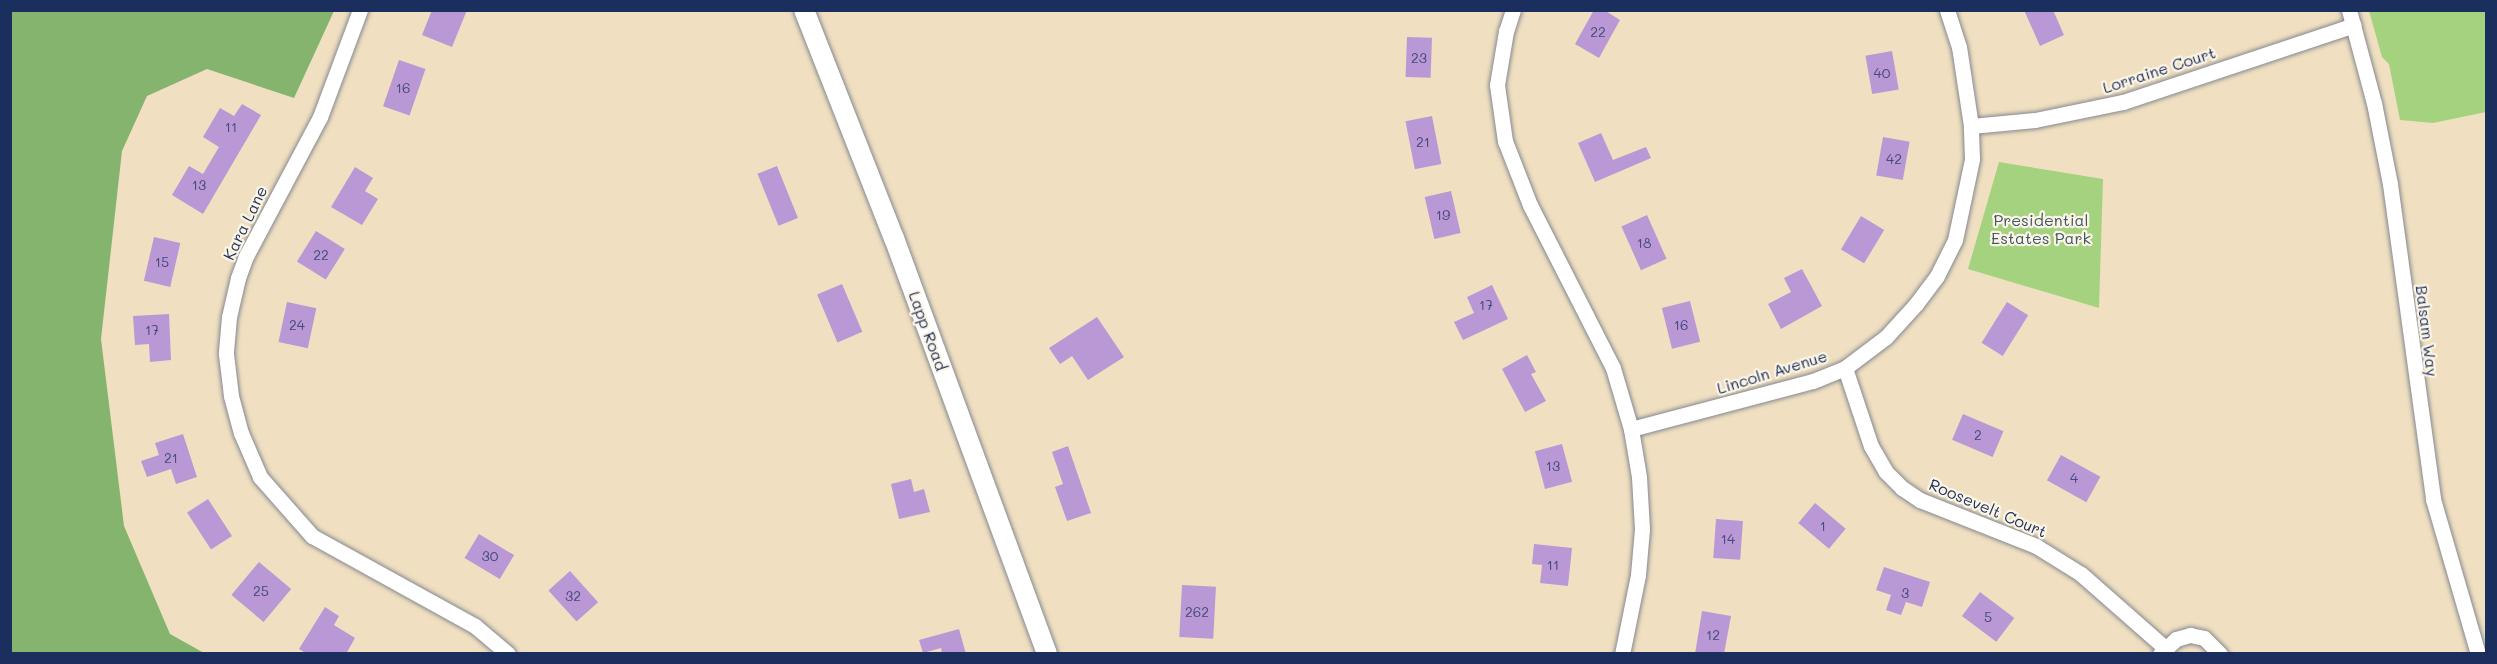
<!DOCTYPE html>
<html>
<head>
<meta charset="utf-8">
<style>
	body { margin:0 }
	#map { position:relative; width:2497px; height:664px; overflow:hidden; background:#f0e0c1; font-family:Mali,sans-serif }
	div>[style] { position:absolute }
	[style*='--x'] { left:calc(var(--x)*1px); top:calc(var(--y)*1px); width:calc(var(--w)*1px); rotate:calc(var(--a)*1deg) }
	.green>* { inset:0; background:#a5d27f }
	.forest>* { inset:0; background:#84b46e }
	.building>* { inset:0; background:#b998d5; transform-origin:0 0 }
	.roads { filter:drop-shadow(0 0 2px #868890) drop-shadow(0 0 2px #868890) }
	.minor>* { height:15px; margin:-7.5px; padding:0 7.5px; transform-origin:7.5px; border-radius:7.5px; background:#fff }
	.tertiary>* { height:20px; margin:-10px; padding:0 10px; transform-origin:10px; border-radius:10px; background:#fff }
	span { translate:-50% -50%; white-space:nowrap; text-align:center; line-height:1.15; -webkit-text-stroke:4.5px #fcf5e5; paint-order:stroke }
	.number-label { font-size:14px; color:#42497c }
	.number-label span { -webkit-text-stroke-width:0 }
	.street-label { font-size:16px; color:#1b2f5e }
	.park-label { font-size:16px; color:#3e5866 }
	.frame { position:absolute; inset:0; border:12px solid #1b2f5e; pointer-events:none }
</style>
</head>
<body>
<div id="map">
	<div class="green">
		<i style="clip-path:polygon(2369px 11px,2486px 11px,2486px 112px,2433px 123px,2400px 120px,2389px 64px,2382px 57px)"></i>
		<i style="clip-path:polygon(1999px 162px,2103px 179px,2099px 308px,1968px 269px)"></i>
	</div>
	<div class="forest">
		<i style="clip-path:polygon(10px 11px,334px 11px,294px 98px,207px 69px,147px 96px,122px 151px,101px 339px,124px 526px,170px 634px,204px 653px,11px 653px)"></i>
	</div>
	<div class="building">
		<i style="clip-path:polygon(432px 10px,467px 10px,452px 47px,422px 35px)"></i>
		<i style="clip-path:polygon(1594px 10px,1604px 10px,1620px 20px,1599px 58px,1575px 44px)"></i>
		<i style="clip-path:polygon(2024px 10px,2053px 10px,2064px 35px,2040px 46px)"></i>
		<i style="left:1407px;top:37px;width:25px;height:40px;rotate:2deg"></i>
		<i style="left:1892px;top:51px;width:39px;height:27px;rotate:80deg"></i>
		<i style="left:399px;top:60px;width:28px;height:49px;rotate:19deg"></i>
		<i style="clip-path:polygon(242px 104px,261px 115px,203px 214px,172px 195px,189px 166px,203px 174px,219px 147px,203px 137px,220px 108px,234px 116px)"></i>
		<i style="left:1432px;top:116px;width:49px;height:27px;rotate:79deg"></i>
		<i style="clip-path:polygon(1601px 133px,1613px 160px,1646px 147px,1651px 158px,1595px 182px,1578px 143px)"></i>
		<i style="left:1883px;top:137px;width:27px;height:39px;rotate:10deg"></i>
		<i style="left:777px;top:166px;width:56px;height:21px;rotate:68deg"></i>
		<i style="clip-path:polygon(355px 167px,373px 178px,365px 191px,378px 199px,362px 225px,331px 207px)"></i>
		<i style="left:1451px;top:191px;width:43px;height:27px;rotate:77deg"></i>
		<i style="left:1647px;top:215px;width:48px;height:28px;rotate:66deg"></i>
		<i style="left:1861px;top:216px;width:27px;height:39px;rotate:31deg"></i>
		<i style="left:316px;top:231px;width:34px;height:36px;rotate:32deg"></i>
		<i style="left:154px;top:237px;width:27px;height:45px;rotate:13deg"></i>
		<i style="clip-path:polygon(1802px 269px,1822px 306px,1781px 329px,1768px 304px,1791px 292px,1784px 278px)"></i>
		<i style="left:842px;top:284px;width:52px;height:27px;rotate:67deg"></i>
		<i style="clip-path:polygon(1492px 285px,1508px 319px,1463px 340px,1454px 322px,1474px 313px,1467px 297px)"></i>
		<i style="left:1690px;top:301px;width:42px;height:29px;rotate:76deg"></i>
		<i style="left:287px;top:302px;width:30px;height:41px;rotate:12deg"></i>
		<i style="left:2007px;top:302px;width:25px;height:48px;rotate:32deg"></i>
		<i style="clip-path:polygon(169px 314px,171px 360px,150px 362px,149px 344px,135px 345px,133px 316px)"></i>
		<i style="clip-path:polygon(1097px 317px,1124px 357px,1088px 380px,1072px 356px,1060px 364px,1049px 348px)"></i>
		<i style="clip-path:polygon(1527px 355px,1536px 372px,1531px 374px,1546px 401px,1525px 412px,1502px 369px)"></i>
		<i style="left:1963px;top:414px;width:44px;height:28px;rotate:23deg"></i>
		<i style="clip-path:polygon(183px 434px,197px 477px,176px 484px,171px 469px,147px 477px,141px 461px,159px 455px,155px 443px)"></i>
		<i style="left:1562px;top:444px;width:39px;height:28px;rotate:75deg"></i>
		<i style="clip-path:polygon(1068px 446px,1091px 513px,1067px 521px,1055px 487px,1063px 484px,1052px 452px)"></i>
		<i style="left:2061px;top:455px;width:45px;height:29px;rotate:29deg"></i>
		<i style="clip-path:polygon(911px 479px,914px 492px,924px 489px,930px 512px,899px 519px,891px 484px)"></i>
		<i style="left:208px;top:499px;width:44px;height:25px;rotate:57deg"></i>
		<i style="left:1815px;top:503px;width:40px;height:26px;rotate:40deg"></i>
		<i style="left:1716px;top:519px;width:27px;height:39px;rotate:4deg"></i>
		<i style="left:479px;top:534px;width:41px;height:28px;rotate:31deg"></i>
		<i style="clip-path:polygon(1534px 544px,1572px 548px,1568px 586px,1540px 583px,1542px 565px,1532px 564px)"></i>
		<i style="left:259px;top:562px;width:42px;height:43px;rotate:40deg"></i>
		<i style="clip-path:polygon(1884px 567px,1930px 582px,1922px 607px,1906px 602px,1901px 615px,1886px 610px,1891px 595px,1876px 590px)"></i>
		<i style="left:570px;top:571px;width:42px;height:29px;rotate:48deg"></i>
		<i style="left:1182px;top:585px;width:34px;height:52px;rotate:3deg"></i>
		<i style="left:1980px;top:592px;width:43px;height:30px;rotate:37deg"></i>
		<i style="clip-path:polygon(325px 607px,339px 616px,334px 625px,355px 638px,346px 654px,307px 654px,299px 649px)"></i>
		<i style="clip-path:polygon(1702px 611px,1731px 616px,1724px 654px,1695px 654px)"></i>
		<i style="clip-path:polygon(959px 629px,966px 654px,942px 654px,941px 648px,923px 653px,919px 640px)"></i>
	</div>
	<div class="roads">
		<div class="minor">
			<i style="--x:360;--y:10;--w:114;--a:110.5"></i>
			<i style="--x:320;--y:117;--w:157;--a:118"></i>
			<i style="--x:246;--y:256;--w:23;--a:110"></i>
			<i style="--x:238;--y:278;--w:40;--a:103"></i>
			<i style="--x:229;--y:317;--w:37;--a:95"></i>
			<i style="--x:226;--y:354;--w:42;--a:83.2"></i>
			<i style="--x:231;--y:396;--w:38;--a:75"></i>
			<i style="--x:241;--y:433;--w:48;--a:66.6"></i>
			<i style="--x:260;--y:477;--w:79;--a:48.6"></i>
			<i style="--x:312;--y:536;--w:186;--a:28.9"></i>
			<i style="--x:475;--y:626;--w:43;--a:40.3"></i>
			<i style="--x:1513;--y:10;--w:22;--a:108"></i>
			<i style="--x:1506;--y:31;--w:55;--a:99.5"></i>
			<i style="--x:1497;--y:85;--w:57;--a:81.9"></i>
			<i style="--x:1505;--y:141;--w:69;--a:68.7"></i>
			<i style="--x:1530;--y:205;--w:183;--a:63"></i>
			<i style="--x:1613;--y:368;--w:64;--a:73.6"></i>
			<i style="--x:1631;--y:429;--w:49;--a:80.5"></i>
			<i style="--x:1639;--y:477;--w:52;--a:86.7"></i>
			<i style="--x:1642;--y:529;--w:46;--a:95"></i>
			<i style="--x:1638;--y:575;--w:81;--a:101.4"></i>
			<i style="--x:2349;--y:10;--w:96;--a:75"></i>
			<i style="--x:2374;--y:103;--w:83;--a:78.8"></i>
			<i style="--x:2390;--y:184;--w:318;--a:82.2"></i>
			<i style="--x:2433;--y:499;--w:161;--a:73.8"></i>
			<i style="--x:1971;--y:126;--w:64;--a:-5.4"></i>
			<i style="--x:2035;--y:120;--w:90;--a:-11.6"></i>
			<i style="--x:2123;--y:102;--w:243;--a:-18.4"></i>
			<i style="--x:1845;--y:368;--w:82;--a:71.6"></i>
			<i style="--x:1871;--y:446;--w:30;--a:60"></i>
			<i style="--x:1886;--y:472;--w:23;--a:45"></i>
			<i style="--x:1902;--y:488;--w:22;--a:34"></i>
			<i style="--x:1920;--y:500;--w:125;--a:21.6"></i>
			<i style="--x:2036;--y:546;--w:53;--a:31.9"></i>
			<i style="--x:2081;--y:574;--w:111;--a:41.3"></i>
			<i style="--x:1631;--y:429;--w:188;--a:-14.8"></i>
			<i style="--x:1813;--y:381;--w:35;--a:-22"></i>
			<i style="--x:1845;--y:368;--w:51;--a:-37.1"></i>
			<i style="--x:1886;--y:337;--w:45;--a:-47.7"></i>
			<i style="--x:1916;--y:304;--w:35;--a:-53"></i>
			<i style="--x:1937;--y:276;--w:40;--a:-63.4"></i>
			<i style="--x:1955;--y:240;--w:83;--a:-78.1"></i>
			<i style="--x:1972;--y:159;--w:33;--a:-92"></i>
			<i style="--x:1971;--y:126;--w:80;--a:-98.6"></i>
			<i style="--x:1959;--y:47;--w:39;--a:-108"></i>
			<i style="--x:2160;--y:654;--w:22;--a:-43"></i>
			<i style="--x:2176;--y:639;--w:15;--a:-16"></i>
			<i style="--x:2190;--y:635;--w:14;--a:12"></i>
			<i style="--x:2204;--y:638;--w:23;--a:45"></i>
		</div>
		<div class="tertiary">
			<i style="--x:804;--y:10;--w:245;--a:68.5"></i>
			<i style="--x:894;--y:238;--w:443;--a:69.8"></i>
		</div>
	</div>
	<div class="number-label">
		<span style="left:1598px;top:32px">22</span>
		<span style="left:1419px;top:58px">23</span>
		<span style="left:1882px;top:73px">40</span>
		<span style="left:403px;top:88px">16</span>
		<span style="left:231px;top:127px">11</span>
		<span style="left:1423px;top:142px">21</span>
		<span style="left:1894px;top:159px">42</span>
		<span style="left:199px;top:185px">13</span>
		<span style="left:1443px;top:215px">19</span>
		<span style="left:1644px;top:243px">18</span>
		<span style="left:321px;top:255px">22</span>
		<span style="left:162px;top:262px">15</span>
		<span style="left:1486px;top:305px">17</span>
		<span style="left:297px;top:325px">24</span>
		<span style="left:1681px;top:325px">16</span>
		<span style="left:152px;top:330px">17</span>
		<span style="left:1978px;top:435px">2</span>
		<span style="left:171px;top:458px">21</span>
		<span style="left:1553px;top:466px">13</span>
		<span style="left:2074px;top:478px">4</span>
		<span style="left:1823px;top:526px">1</span>
		<span style="left:1728px;top:539px">14</span>
		<span style="left:490px;top:556px">30</span>
		<span style="left:1553px;top:565px">11</span>
		<span style="left:261px;top:591px">25</span>
		<span style="left:1905px;top:593px">3</span>
		<span style="left:573px;top:596px">32</span>
		<span style="left:1197px;top:612px">262</span>
		<span style="left:1988px;top:617px">5</span>
		<span style="left:1713px;top:635px">12</span>
	</div>
	<div class="street-label">
		<span style="left:2159px;top:70px;rotate:-18deg">Lorraine Court</span>
		<span style="left:245px;top:223px;rotate:-64deg">Kara Lane</span>
		<span style="left:928px;top:331px;rotate:70deg">Lapp Road</span>
		<span style="left:2427px;top:331px;rotate:83deg">Balsam Way</span>
		<span style="left:1772px;top:372px;rotate:-17deg">Lincoln Avenue</span>
		<span style="left:1988px;top:508px;rotate:23deg">Roosevelt Court</span>
	</div>
	<div class="park-label">
		<span style="left:2041px;top:229px">Presidential<br>Estates Park</span>
	</div>
	<div class="frame"></div>
</div>
</body>
</html>
